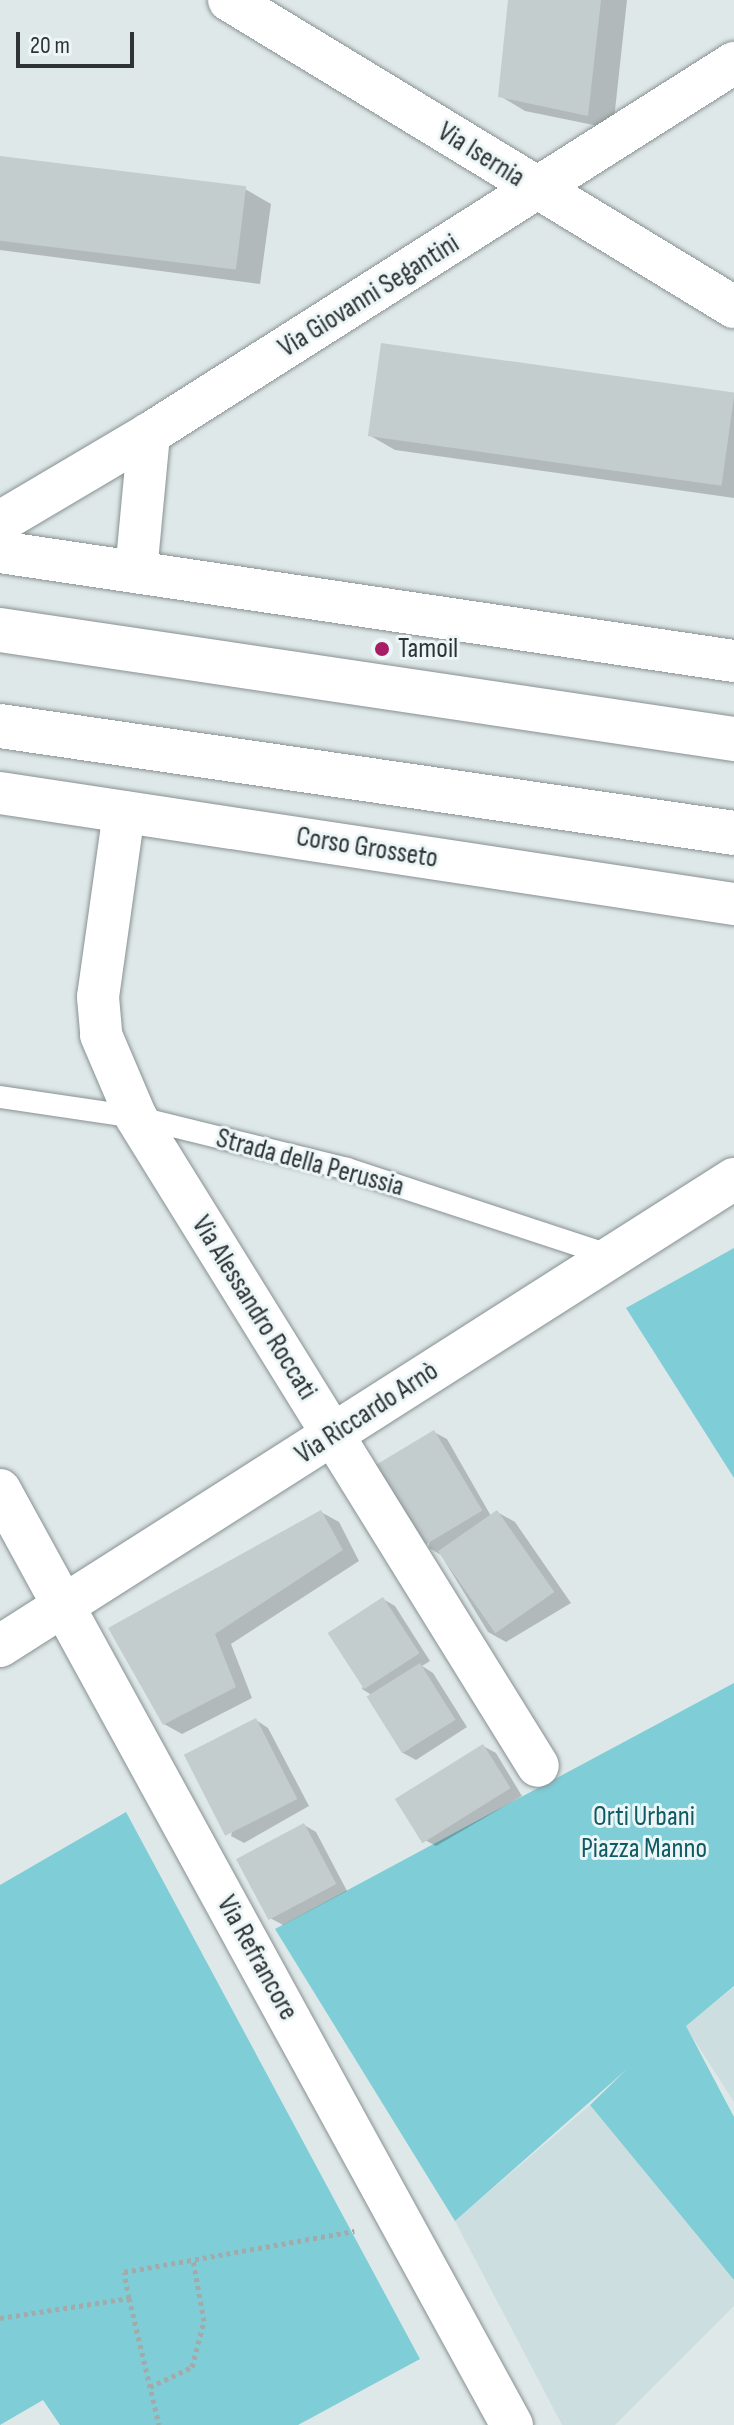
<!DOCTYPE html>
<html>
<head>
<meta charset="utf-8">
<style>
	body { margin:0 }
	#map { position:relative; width:734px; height:2425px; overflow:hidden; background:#dfe8e9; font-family:"Sofia Sans Condensed",sans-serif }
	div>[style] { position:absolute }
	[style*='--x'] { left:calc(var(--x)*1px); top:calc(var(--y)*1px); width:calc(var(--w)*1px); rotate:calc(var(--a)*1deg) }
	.built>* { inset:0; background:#ccdee0 }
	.green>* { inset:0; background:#7fcdd6 }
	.shadow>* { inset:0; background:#0003 }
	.building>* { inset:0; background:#c4cdce; transform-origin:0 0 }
	.path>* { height:5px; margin-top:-2.5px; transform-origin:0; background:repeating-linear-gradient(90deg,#a3aaab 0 4px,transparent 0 8px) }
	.roads { filter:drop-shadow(0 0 2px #889192) drop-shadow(0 0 2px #889192) }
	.lane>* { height:22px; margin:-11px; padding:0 11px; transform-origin:11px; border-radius:11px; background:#fff }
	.street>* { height:42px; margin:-21px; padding:0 21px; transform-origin:21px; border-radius:21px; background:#fff }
	.secondary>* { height:44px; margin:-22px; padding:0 22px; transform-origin:22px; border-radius:22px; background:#fff }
	.dots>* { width:22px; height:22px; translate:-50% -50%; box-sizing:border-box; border:4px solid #ecf6f7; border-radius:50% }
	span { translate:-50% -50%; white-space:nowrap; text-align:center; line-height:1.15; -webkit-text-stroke:6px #ecf6f7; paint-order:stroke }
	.street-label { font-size:28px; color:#303334 }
	.poi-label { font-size:28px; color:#303334 }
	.left { translate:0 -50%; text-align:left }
	.park-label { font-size:28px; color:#0f5b63 }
	.scale { position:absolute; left:16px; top:32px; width:118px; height:36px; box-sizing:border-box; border:4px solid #303334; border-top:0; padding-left:10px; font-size:24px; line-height:28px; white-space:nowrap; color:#303334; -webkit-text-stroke:6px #ecf6f7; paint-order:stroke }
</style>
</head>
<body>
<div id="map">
	<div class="built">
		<i style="clip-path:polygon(734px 1987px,734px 2102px,685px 2026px)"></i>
		<i style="clip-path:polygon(590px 2105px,734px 2280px,734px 2306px,615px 2425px,562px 2425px,455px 2221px)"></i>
	</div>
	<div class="green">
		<i style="clip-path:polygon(734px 1248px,734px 1478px,626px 1308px)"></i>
		<i style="clip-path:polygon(734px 1683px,734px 1986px,686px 2026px,734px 2117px,734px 2280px,590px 2105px,627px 2069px,455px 2221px,275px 1929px)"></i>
		<i style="clip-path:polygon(126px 1812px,420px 2359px,298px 2425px,60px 2425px,43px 2400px,0 2425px,0 1885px)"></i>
	</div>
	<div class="shadow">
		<i style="clip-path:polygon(510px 0,627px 0,613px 129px,525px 111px,500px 96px)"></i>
		<i style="clip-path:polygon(0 158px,245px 189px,271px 204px,260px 284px,0 250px)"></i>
		<i style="clip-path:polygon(734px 395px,734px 498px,395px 450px,369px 435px)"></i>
		<i style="clip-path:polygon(434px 1432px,447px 1439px,491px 1516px,497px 1512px,515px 1522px,571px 1603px,506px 1642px,488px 1632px,441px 1555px,429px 1548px)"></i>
		<i style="clip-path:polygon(321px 1512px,339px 1522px,359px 1561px,231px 1644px,252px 1698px,182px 1734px,164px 1724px,111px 1628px)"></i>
		<i style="clip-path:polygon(383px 1599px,395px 1606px,430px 1661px,422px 1666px,433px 1673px,467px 1727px,416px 1760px,403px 1753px,375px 1697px,362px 1689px)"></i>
		<i style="clip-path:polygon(256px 1720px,268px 1728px,309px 1806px,244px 1843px,231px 1836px)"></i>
		<i style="clip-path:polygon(483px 1746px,496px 1753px,522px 1796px,436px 1846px,423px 1839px)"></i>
		<i style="clip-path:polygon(304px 1825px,316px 1832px,347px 1891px,283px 1925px,270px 1918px)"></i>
	</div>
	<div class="building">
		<i style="clip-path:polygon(508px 0,601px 0,588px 116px,498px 97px)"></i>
		<i style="left:0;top:156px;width:248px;height:84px;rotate:7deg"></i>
		<i style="left:381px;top:343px;width:357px;height:94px;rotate:8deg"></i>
		<i style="left:434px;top:1430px;width:94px;height:69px;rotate:59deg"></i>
		<i style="clip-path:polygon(321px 1510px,343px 1550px,215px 1634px,236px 1687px,163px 1725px,108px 1628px)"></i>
		<i style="left:497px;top:1510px;width:100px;height:72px;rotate:55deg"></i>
		<i style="left:383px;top:1597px;width:67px;height:66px;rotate:57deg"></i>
		<i style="left:420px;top:1663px;width:67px;height:63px;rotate:58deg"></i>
		<i style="left:256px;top:1718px;width:91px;height:81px;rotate:63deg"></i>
		<i style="left:483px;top:1744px;width:52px;height:104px;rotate:58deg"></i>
		<i style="left:304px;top:1823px;width:69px;height:77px;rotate:62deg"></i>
	</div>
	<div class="path">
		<i style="--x:129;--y:2298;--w:130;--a:76.7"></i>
		<i style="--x:0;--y:2318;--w:131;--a:-8.8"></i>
		<i style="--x:129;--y:2298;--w:26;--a:-101"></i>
		<i style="--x:124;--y:2272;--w:234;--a:-10.1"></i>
		<i style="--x:150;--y:2387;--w:47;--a:-25.5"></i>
		<i style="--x:192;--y:2367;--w:48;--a:-75.4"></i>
		<i style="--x:204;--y:2321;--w:62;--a:-100.2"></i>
	</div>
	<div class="roads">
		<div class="lane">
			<i style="--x:0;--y:1097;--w:137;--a:8.4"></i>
			<i style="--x:136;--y:1117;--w:217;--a:13.8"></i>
			<i style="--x:347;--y:1169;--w:279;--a:18.2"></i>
		</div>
		<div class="street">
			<i style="--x:229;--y:0;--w:591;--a:31.3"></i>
			<i style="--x:0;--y:522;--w:173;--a:-30.6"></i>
			<i style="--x:149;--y:434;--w:693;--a:-32.38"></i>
			<i style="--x:0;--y:552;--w:742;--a:8.45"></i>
			<i style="--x:136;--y:572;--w:139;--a:-84.6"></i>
			<i style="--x:0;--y:793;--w:742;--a:8.6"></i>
			<i style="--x:124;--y:812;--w:187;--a:98"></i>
			<i style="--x:98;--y:997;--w:38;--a:85"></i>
			<i style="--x:101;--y:1035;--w:89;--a:66.9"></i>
			<i style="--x:136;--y:1117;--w:763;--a:58.23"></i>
			<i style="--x:0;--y:1490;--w:1066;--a:61.3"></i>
			<i style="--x:0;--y:1646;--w:870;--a:-32.47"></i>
		</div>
		<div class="secondary">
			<i style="--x:0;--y:630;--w:742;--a:8.45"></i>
			<i style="--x:0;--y:726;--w:742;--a:8.29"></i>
		</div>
	</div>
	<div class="dots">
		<i style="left:382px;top:649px;background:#a71e64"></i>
	</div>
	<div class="street-label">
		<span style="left:481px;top:155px;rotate:32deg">Via Isernia</span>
		<span style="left:369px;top:296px;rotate:-32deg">Via Giovanni Segantini</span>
		<span style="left:367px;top:848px;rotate:9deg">Corso Grosseto</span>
		<span style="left:310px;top:1163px;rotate:15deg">Strada della Perussia</span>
		<span style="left:254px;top:1308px;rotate:58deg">Via Alessandro Roccati</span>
		<span style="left:367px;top:1413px;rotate:-33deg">Via Riccardo Arnò</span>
		<span style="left:257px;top:1958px;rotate:61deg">Via Refrancore</span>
	</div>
	<div class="poi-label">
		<span class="left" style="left:398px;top:649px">Tamoil</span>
	</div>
	<div class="park-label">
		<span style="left:644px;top:1833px">Orti Urbani<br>Piazza Manno</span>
	</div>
	<div class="scale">20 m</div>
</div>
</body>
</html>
